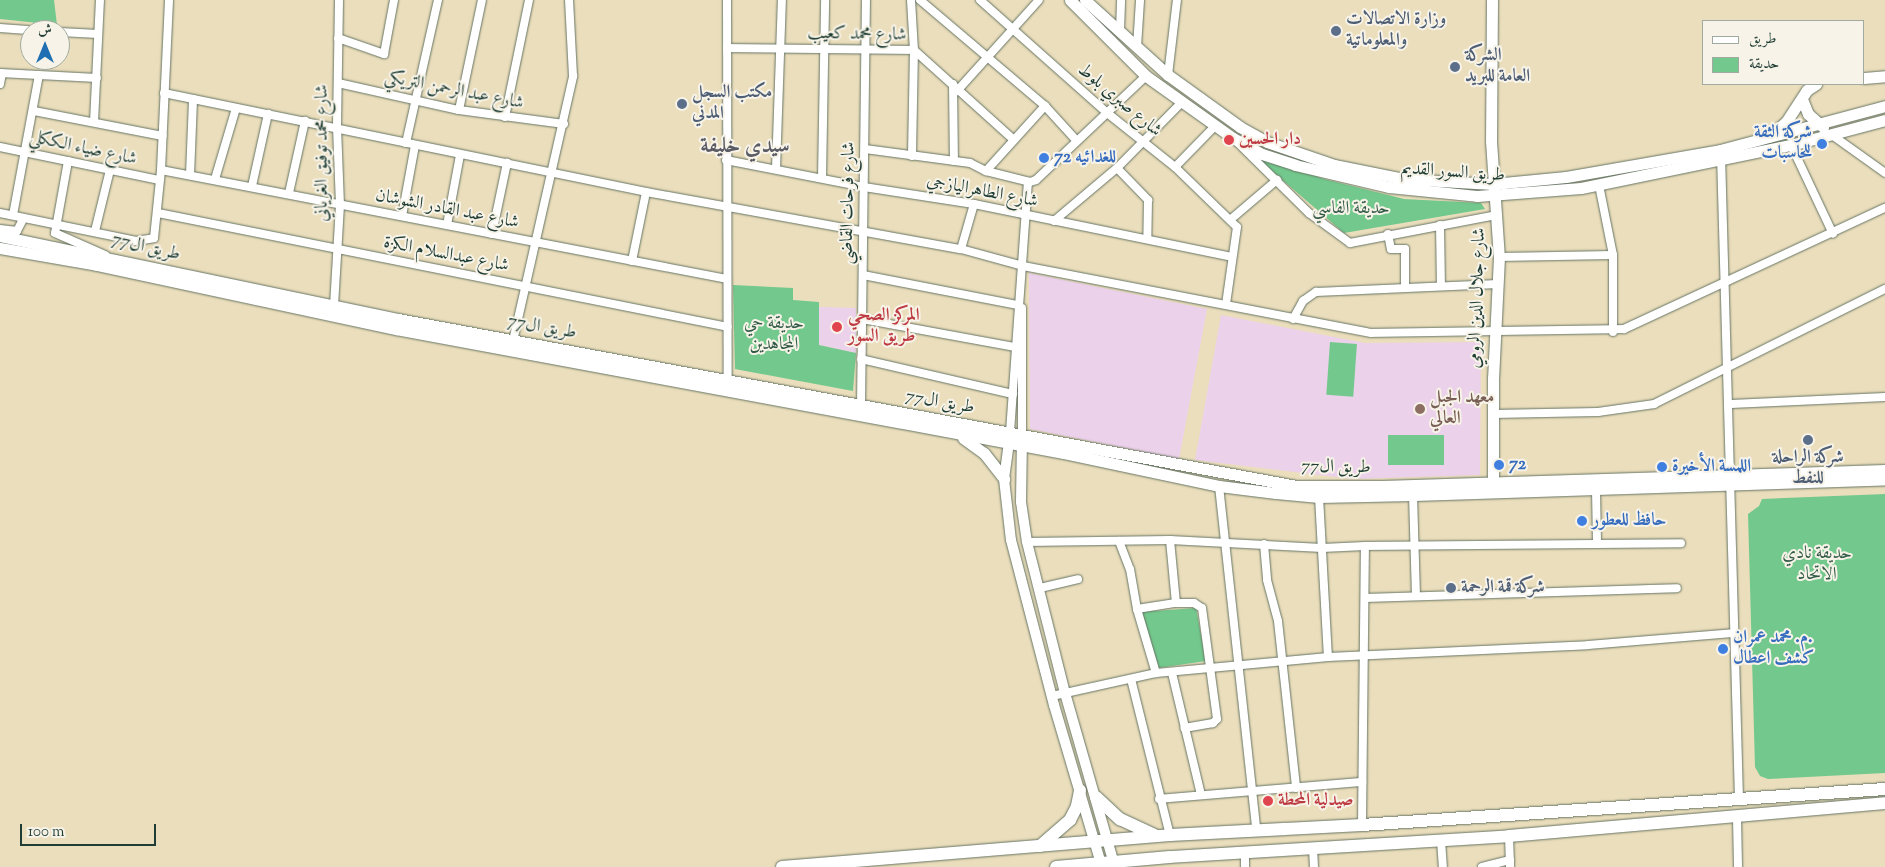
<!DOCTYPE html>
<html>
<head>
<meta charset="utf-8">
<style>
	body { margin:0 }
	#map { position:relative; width:1885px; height:867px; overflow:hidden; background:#ebdebc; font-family:"Sorts Mill Goudy",Amiri,serif }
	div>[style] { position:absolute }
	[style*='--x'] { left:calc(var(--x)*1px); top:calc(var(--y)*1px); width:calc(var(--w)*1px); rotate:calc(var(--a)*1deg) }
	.built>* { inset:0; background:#ecd1ea }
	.green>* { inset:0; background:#73c98d; transform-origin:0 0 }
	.roads { filter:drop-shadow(0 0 1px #667564) drop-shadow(0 0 1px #667564) }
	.minor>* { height:8px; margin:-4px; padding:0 4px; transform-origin:4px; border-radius:4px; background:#fff }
	.tertiary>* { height:10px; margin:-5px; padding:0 5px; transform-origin:5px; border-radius:5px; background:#fff }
	.secondary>* { height:11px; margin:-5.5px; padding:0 5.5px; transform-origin:5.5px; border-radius:5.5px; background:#fff }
	.trunk>* { height:12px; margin:-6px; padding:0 6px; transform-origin:6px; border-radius:6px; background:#fff }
	.dots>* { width:14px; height:14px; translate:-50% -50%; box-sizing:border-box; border:2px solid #f7f3e8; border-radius:50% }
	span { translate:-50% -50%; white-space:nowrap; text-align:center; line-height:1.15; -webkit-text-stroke:4px #f7f3e8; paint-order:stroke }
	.service-label { font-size:18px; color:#4e5e75; font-weight:700 }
	.left { translate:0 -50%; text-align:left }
	.street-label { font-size:18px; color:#1f3d34 }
	.shop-label { font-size:18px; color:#366cbe; font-weight:700 }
	.right { translate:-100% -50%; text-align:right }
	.health-label { font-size:18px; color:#be3a42; font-weight:700 }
	.park-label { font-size:18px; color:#305946 }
	.education-label { font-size:18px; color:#785e54; font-weight:700 }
	.district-label { font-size:22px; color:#5a5b64; font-weight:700 }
	.legend { position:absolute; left:1702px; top:20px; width:162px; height:65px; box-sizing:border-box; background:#f7f3e8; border:1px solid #a1aaa0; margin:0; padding:6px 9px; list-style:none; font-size:15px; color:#1f3d34 }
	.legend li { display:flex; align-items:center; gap:10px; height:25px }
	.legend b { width:25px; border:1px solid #a1aaa0 }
	.north { position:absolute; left:20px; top:20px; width:50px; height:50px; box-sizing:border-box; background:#f7f3e8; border:1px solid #a1aaa0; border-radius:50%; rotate:0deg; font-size:14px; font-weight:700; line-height:20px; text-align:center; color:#1f3d34 }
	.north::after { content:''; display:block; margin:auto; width:18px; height:22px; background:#1f6fb2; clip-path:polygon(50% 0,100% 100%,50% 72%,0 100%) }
	.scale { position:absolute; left:20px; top:824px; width:136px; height:22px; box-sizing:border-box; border:2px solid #1f3d34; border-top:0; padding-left:6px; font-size:15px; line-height:18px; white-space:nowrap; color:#1f3d34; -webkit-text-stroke:4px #f7f3e8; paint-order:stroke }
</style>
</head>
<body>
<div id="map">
	<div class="built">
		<i style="clip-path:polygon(1029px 273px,1207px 309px,1179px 459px,1030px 429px)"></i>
		<i style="clip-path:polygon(819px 307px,856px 308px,856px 353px,819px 345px)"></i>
		<i style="clip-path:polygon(1221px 315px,1365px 343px,1481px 342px,1480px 475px,1352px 479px,1195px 460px)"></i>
	</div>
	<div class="green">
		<i style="clip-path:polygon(0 0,54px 0,57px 25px,0 19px)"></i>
		<i style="clip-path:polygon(1251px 153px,1324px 179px,1404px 199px,1481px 203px,1485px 209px,1344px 233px)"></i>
		<i style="clip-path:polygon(733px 285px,793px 288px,793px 300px,819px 302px,819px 345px,856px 353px,853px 391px,735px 369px)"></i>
		<i style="left:1330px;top:342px;width:27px;height:53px;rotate:4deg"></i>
		<i style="left:1388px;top:435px;width:56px;height:30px"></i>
		<i style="clip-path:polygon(1885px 494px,1885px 773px,1768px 779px,1760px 776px,1755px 767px,1748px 514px,1759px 506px,1762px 499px)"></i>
		<i style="clip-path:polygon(1196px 608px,1206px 661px,1158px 668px,1140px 612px)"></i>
	</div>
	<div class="roads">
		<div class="minor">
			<i style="--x:727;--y:0;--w:383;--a:89.9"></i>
			<i style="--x:911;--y:0;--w:50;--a:86.6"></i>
			<i style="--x:914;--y:50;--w:106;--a:91.1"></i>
			<i style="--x:920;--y:0;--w:164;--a:40.3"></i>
			<i style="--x:1045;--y:106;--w:46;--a:47.6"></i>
			<i style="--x:980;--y:0;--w:169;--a:41.6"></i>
			<i style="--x:1106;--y:112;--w:88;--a:38.6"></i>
			<i style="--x:1175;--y:167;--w:86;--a:44.1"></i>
			<i style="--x:1237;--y:227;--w:78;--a:98.1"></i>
			<i style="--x:0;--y:28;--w:31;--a:4"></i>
			<i style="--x:1120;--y:31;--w:31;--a:-88"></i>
			<i style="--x:60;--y:32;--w:38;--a:3"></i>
			<i style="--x:338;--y:38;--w:49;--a:19.2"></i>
			<i style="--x:384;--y:54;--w:55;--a:-79.5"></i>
			<i style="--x:1137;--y:47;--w:47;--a:-86.3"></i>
			<i style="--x:727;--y:48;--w:187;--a:0.6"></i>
			<i style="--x:914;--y:50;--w:133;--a:42"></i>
			<i style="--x:0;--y:73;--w:97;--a:3"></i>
			<i style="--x:1168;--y:75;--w:76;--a:-83.2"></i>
			<i style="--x:338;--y:83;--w:124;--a:12.6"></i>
			<i style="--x:459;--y:110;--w:106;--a:7.6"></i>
			<i style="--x:0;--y:84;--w:11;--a:-80"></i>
			<i style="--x:953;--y:84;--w:77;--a:89.3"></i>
			<i style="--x:957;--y:91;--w:122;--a:-48"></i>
			<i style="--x:164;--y:93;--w:492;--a:11.6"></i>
			<i style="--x:646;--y:192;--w:320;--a:10.3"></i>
			<i style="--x:961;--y:249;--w:64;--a:15.3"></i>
			<i style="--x:1023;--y:266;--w:354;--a:10.9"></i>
			<i style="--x:1371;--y:333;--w:253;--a:-0.9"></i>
			<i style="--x:1624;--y:329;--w:288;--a:-24.9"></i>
			<i style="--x:459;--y:110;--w:112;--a:-78.2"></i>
			<i style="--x:34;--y:111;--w:131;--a:11"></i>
			<i style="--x:505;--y:117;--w:119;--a:-78.4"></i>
			<i style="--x:94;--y:122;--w:122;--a:-87.2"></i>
			<i style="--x:1832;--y:135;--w:65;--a:35.6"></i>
			<i style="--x:1236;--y:141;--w:103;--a:44.6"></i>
			<i style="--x:1309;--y:213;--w:51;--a:36.2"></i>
			<i style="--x:1350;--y:243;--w:150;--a:-10.8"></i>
			<i style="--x:406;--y:143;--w:147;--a:-77.4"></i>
			<i style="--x:1791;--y:145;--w:98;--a:64.7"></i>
			<i style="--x:0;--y:147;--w:163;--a:11.7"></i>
			<i style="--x:865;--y:149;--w:106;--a:7.6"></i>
			<i style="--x:970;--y:163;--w:18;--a:27"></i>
			<i style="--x:986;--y:171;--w:45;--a:14"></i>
			<i style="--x:1030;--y:182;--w:6;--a:-18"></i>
			<i style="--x:1036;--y:180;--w:151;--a:-43.4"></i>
			<i style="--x:1721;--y:155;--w:645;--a:88.4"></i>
			<i style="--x:726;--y:160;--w:141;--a:11.1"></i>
			<i style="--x:864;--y:187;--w:111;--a:8.8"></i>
			<i style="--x:974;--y:204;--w:263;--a:11.6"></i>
			<i style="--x:68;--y:161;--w:73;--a:100.2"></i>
			<i style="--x:55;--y:233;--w:55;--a:23.7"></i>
			<i style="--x:1175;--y:167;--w:57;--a:-45.7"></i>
			<i style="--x:1117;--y:168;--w:45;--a:45.9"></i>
			<i style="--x:1148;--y:200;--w:39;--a:91"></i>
			<i style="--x:776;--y:169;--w:169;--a:-88"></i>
			<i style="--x:161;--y:170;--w:576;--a:10.9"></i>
			<i style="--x:986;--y:171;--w:88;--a:-47.8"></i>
			<i style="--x:190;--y:175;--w:76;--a:-87.7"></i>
			<i style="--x:822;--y:178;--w:178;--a:-89"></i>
			<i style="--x:215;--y:179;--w:74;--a:-73.5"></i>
			<i style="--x:1599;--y:185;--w:71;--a:78.7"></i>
			<i style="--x:252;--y:186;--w:74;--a:-77.5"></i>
			<i style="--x:289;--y:193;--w:74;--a:-77.5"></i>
			<i style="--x:0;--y:213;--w:139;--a:11.6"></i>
			<i style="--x:136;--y:241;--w:18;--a:-9"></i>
			<i style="--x:154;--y:238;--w:68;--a:-84.1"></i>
			<i style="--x:161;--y:170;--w:170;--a:-87.3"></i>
			<i style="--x:158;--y:213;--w:581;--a:11.31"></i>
			<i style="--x:13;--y:215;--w:142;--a:-79.5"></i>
			<i style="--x:402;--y:216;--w:72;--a:-79.6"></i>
			<i style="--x:1230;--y:220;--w:62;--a:-40.4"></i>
			<i style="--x:1054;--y:221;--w:82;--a:-40.1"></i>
			<i style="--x:1117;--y:168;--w:93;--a:-45.4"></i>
			<i style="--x:447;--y:225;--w:71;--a:-79.5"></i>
			<i style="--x:1440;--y:225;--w:61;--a:89.1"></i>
			<i style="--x:0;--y:229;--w:17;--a:7"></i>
			<i style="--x:17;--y:231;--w:13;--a:-63"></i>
			<i style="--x:95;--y:231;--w:63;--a:-76.2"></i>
			<i style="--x:492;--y:234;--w:73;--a:-78.1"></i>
			<i style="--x:1388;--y:234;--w:15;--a:79"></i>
			<i style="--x:1391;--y:249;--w:14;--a:0"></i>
			<i style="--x:1405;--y:249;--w:39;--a:90"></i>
			<i style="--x:961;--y:249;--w:47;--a:-73.9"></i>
			<i style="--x:1499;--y:257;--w:114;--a:-1"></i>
			<i style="--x:1613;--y:255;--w:77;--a:90"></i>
			<i style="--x:632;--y:261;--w:70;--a:-78.5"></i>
			<i style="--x:863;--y:275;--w:158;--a:11"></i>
			<i style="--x:334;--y:306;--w:101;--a:-86.6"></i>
			<i style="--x:340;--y:205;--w:78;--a:-92.2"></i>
			<i style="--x:337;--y:127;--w:127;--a:-89.1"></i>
			<i style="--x:862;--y:319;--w:156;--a:10.4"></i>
			<i style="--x:1293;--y:319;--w:21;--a:-61"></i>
			<i style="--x:1303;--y:301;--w:16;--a:-35"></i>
			<i style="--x:1316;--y:292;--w:182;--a:-2.5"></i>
			<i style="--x:513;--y:341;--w:272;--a:-77.2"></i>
			<i style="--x:573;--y:76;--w:76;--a:-93"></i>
			<i style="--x:861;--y:359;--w:156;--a:13"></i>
			<i style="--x:1731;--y:404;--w:154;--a:-2.6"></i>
			<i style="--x:861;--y:406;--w:406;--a:-89.3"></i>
			<i style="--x:1493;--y:414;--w:105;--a:-1.1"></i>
			<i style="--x:1598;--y:412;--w:57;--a:-8.1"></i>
			<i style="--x:1654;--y:404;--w:258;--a:-26.5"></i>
			<i style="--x:1010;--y:432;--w:251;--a:-85.9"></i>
			<i style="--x:1022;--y:433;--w:125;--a:-90"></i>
			<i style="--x:1219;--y:486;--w:345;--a:83.8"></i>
			<i style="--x:1596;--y:490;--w:54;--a:88.9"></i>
			<i style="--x:1413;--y:495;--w:101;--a:88.3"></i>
			<i style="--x:1319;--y:497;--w:160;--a:86.8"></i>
			<i style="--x:1170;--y:540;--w:63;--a:84.6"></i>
			<i style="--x:1119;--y:541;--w:30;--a:69"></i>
			<i style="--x:1130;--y:569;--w:41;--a:80.1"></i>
			<i style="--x:1137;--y:609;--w:67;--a:73.5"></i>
			<i style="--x:1027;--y:542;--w:143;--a:-0.8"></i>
			<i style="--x:1170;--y:540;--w:152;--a:3"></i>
			<i style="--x:1322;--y:548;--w:43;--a:-2.7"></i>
			<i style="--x:1264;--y:544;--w:36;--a:85"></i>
			<i style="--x:1267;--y:580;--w:42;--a:75"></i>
			<i style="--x:1278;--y:621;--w:168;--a:83.8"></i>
			<i style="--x:1040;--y:588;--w:39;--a:-13"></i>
			<i style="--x:1365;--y:598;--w:312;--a:-1.8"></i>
			<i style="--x:1137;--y:609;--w:39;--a:-9"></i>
			<i style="--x:1176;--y:603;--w:18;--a:0"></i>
			<i style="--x:1194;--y:603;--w:9;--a:32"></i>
			<i style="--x:1202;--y:608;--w:112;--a:82.3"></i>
			<i style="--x:1217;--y:719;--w:6;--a:135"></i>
			<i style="--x:1213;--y:723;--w:29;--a:170"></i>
			<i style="--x:1172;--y:673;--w:125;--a:76.6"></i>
			<i style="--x:1131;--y:679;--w:161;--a:76"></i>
			<i style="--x:1052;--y:696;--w:107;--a:-12.5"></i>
			<i style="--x:1156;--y:673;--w:173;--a:-5.3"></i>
			<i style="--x:1328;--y:657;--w:260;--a:-2.6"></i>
			<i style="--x:1588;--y:645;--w:145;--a:-4.7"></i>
			<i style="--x:1159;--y:799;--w:204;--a:-4.8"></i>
			<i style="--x:1737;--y:818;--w:49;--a:88.8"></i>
			<i style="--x:1362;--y:825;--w:279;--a:-89.4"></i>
			<i style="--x:1365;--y:546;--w:316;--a:-0.5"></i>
			<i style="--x:1509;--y:836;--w:31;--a:88"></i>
			<i style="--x:1441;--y:840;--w:27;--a:86"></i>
			<i style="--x:1313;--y:848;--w:19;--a:87"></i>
			<i style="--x:1245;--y:852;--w:15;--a:90"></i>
			<i style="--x:1482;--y:867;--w:29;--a:-14"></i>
		</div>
		<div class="tertiary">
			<i style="--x:1010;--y:435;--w:44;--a:97.8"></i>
			<i style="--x:1004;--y:479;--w:61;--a:83.5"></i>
			<i style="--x:1011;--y:540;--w:171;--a:75.4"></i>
			<i style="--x:1054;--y:705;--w:169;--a:73.5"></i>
			<i style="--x:1022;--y:438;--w:64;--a:90.9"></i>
			<i style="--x:1021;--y:502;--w:40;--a:81.5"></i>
			<i style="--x:1027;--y:542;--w:156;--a:75.9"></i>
			<i style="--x:1065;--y:693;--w:181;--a:74"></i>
		</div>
		<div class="secondary">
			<i style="--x:1070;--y:0;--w:107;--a:45"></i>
			<i style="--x:1146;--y:76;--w:107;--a:35.5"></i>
			<i style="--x:1233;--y:138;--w:33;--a:29"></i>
			<i style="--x:1262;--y:154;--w:35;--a:18"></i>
			<i style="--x:1295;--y:165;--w:97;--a:13.2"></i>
			<i style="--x:1389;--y:187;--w:88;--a:5.8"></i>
			<i style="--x:1477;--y:196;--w:104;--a:-4.4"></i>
			<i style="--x:1581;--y:188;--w:214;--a:-11.6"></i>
			<i style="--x:1791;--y:145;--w:97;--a:-14.9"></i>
			<i style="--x:1085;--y:0;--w:112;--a:42.1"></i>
			<i style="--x:1168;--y:75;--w:89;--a:35.8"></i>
			<i style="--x:1240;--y:127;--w:31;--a:29"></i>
			<i style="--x:1267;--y:142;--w:71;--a:18.9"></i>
			<i style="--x:1334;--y:165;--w:71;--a:11.3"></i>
			<i style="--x:1404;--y:179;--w:89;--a:3.2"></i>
			<i style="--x:1493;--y:184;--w:73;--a:-5.5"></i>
			<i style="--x:1566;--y:177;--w:156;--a:-9.9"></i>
			<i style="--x:1720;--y:150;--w:171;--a:-14.9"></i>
			<i style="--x:1492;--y:0;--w:141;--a:90.4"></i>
			<i style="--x:1491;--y:141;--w:116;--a:86.1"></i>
			<i style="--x:1499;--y:257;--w:121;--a:92.8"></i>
			<i style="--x:1493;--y:378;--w:112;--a:90"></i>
			<i style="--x:1864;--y:78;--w:21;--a:-5"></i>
			<i style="--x:1802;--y:99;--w:16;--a:68"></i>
			<i style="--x:1808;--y:114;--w:20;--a:41"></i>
			<i style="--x:1768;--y:137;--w:23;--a:-40"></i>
			<i style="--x:1786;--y:122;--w:38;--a:-57"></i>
			<i style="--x:1807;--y:90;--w:11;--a:-34"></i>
			<i style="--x:0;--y:236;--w:407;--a:11.8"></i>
			<i style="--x:398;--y:319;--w:913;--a:10.53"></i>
			<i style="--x:1296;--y:486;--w:86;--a:0"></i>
			<i style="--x:1382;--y:486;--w:503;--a:-1.82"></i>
			<i style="--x:0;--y:248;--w:98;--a:9.9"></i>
			<i style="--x:97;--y:265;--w:306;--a:12.1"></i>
			<i style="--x:396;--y:329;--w:679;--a:10.52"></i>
			<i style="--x:1064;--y:453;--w:158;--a:12"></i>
			<i style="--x:1219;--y:486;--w:57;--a:7"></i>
			<i style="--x:1276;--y:493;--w:43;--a:5.3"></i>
			<i style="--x:1319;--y:497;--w:94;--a:-1.2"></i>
			<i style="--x:1413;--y:495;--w:472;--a:-1.9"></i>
			<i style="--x:963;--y:438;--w:26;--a:36"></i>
			<i style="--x:984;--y:453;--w:33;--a:52"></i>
		</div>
		<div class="trunk">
			<i style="--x:1096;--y:797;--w:33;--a:43"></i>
			<i style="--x:1120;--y:819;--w:38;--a:25"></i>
			<i style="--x:1040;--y:846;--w:40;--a:-41"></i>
			<i style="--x:1070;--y:820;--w:16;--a:-63"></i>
			<i style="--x:1077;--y:806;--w:16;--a:-79"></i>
			<i style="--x:782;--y:867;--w:389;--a:-4.7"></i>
			<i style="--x:1170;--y:835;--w:192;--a:-3"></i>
			<i style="--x:1362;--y:825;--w:524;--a:-3.94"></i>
			<i style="--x:1056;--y:867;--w:114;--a:-5"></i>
			<i style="--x:1170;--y:857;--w:340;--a:-3.5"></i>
			<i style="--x:1509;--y:836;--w:377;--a:-5"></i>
		</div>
	</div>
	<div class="dots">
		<i style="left:1336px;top:31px;background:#5c6f8a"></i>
		<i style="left:1455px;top:67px;background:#5c6f8a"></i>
		<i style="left:682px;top:104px;background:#5c6f8a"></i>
		<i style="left:1229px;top:140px;background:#e0444e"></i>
		<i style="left:1822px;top:144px;background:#3f7fe0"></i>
		<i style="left:1044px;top:158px;background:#3f7fe0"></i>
		<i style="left:837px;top:327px;background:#e0444e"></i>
		<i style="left:1420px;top:409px;background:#8d6e63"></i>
		<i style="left:1808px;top:440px;background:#5c6f8a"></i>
		<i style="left:1499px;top:465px;background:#3f7fe0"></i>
		<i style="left:1662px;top:467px;background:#3f7fe0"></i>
		<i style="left:1582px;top:521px;background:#3f7fe0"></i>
		<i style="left:1451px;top:588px;background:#5c6f8a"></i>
		<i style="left:1723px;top:649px;background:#3f7fe0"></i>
		<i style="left:1268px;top:801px;background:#e0444e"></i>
	</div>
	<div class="service-label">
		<span class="left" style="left:1346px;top:31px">وزارة الاتصالات<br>والمعلوماتية</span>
		<span class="left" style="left:1465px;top:67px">الشركة<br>العامة للبريد</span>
		<span class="left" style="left:692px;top:104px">مكتب السجل<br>المدني</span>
		<span style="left:1808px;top:469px">شركة الراحلة<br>للنفط</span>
		<span class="left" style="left:1461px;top:588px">شركة قمة الرحمة</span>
	</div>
	<div class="street-label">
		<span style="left:857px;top:35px;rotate:1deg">شارع محمد كعيب</span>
		<span style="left:454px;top:91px;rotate:11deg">شارع عبد الرحمن التريكي</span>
		<span style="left:1119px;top:101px;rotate:40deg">شارع صبري بلوط</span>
		<span style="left:83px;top:149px;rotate:12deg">شارع ضياء الككلي</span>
		<span style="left:323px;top:153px;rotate:-90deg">شارع محمد توفيق الغرياني</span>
		<span style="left:1453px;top:173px;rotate:4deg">طريق السور القديم</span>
		<span style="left:982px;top:192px;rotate:11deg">شارع الطاهراليازجي</span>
		<span style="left:849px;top:203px;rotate:-89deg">شارع فرحات القاضي</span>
		<span style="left:447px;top:210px;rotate:11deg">شارع عبد القادر الشوشان</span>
		<span style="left:146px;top:248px;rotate:13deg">طريق ال77</span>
		<span style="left:446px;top:255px;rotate:11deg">شارع عبدالسلام الكزة</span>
		<span style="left:1478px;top:298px;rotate:-88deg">شارع جلال الدين الرومي</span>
		<span style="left:542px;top:328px;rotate:10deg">طريق ال77</span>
		<span style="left:940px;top:403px;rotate:10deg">طريق ال77</span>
		<span style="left:1336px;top:468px;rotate:1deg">طريق ال77</span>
	</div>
	<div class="shop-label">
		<span class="right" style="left:1812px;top:144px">شركة الثقة<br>للحاسبات</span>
		<span class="left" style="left:1054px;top:158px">72 للغدائيه</span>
		<span class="left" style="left:1509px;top:465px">72</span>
		<span class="left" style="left:1672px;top:467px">اللمسة الأخيرة</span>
		<span class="left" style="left:1592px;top:521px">حافظ للعطور</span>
		<span class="left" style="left:1733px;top:649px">م. محمد عمران.<br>كشف اعطال</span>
	</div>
	<div class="health-label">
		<span class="left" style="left:1239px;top:140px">دار الحسين</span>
		<span class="left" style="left:848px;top:327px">المركز الصحي<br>طريق السور</span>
		<span class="left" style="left:1278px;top:801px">صيدلية المحطة</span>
	</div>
	<div class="park-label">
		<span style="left:1351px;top:209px">حديقة الفاسي</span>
		<span style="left:774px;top:335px">حديقة حي<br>المجاهدين</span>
		<span style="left:1817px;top:565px">حديقة نادي<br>الاتحاد</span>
	</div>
	<div class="education-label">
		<span class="left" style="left:1430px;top:409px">معهد الجبل<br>العالي</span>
	</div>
	<div class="district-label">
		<span style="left:745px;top:148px">سيدي خليفة</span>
	</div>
	<ul class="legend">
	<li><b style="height:6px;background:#fff"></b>طريق</li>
	<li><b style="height:14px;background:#73c98d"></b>حديقة</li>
	</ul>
	<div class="north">ش</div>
	<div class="scale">100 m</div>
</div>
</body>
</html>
